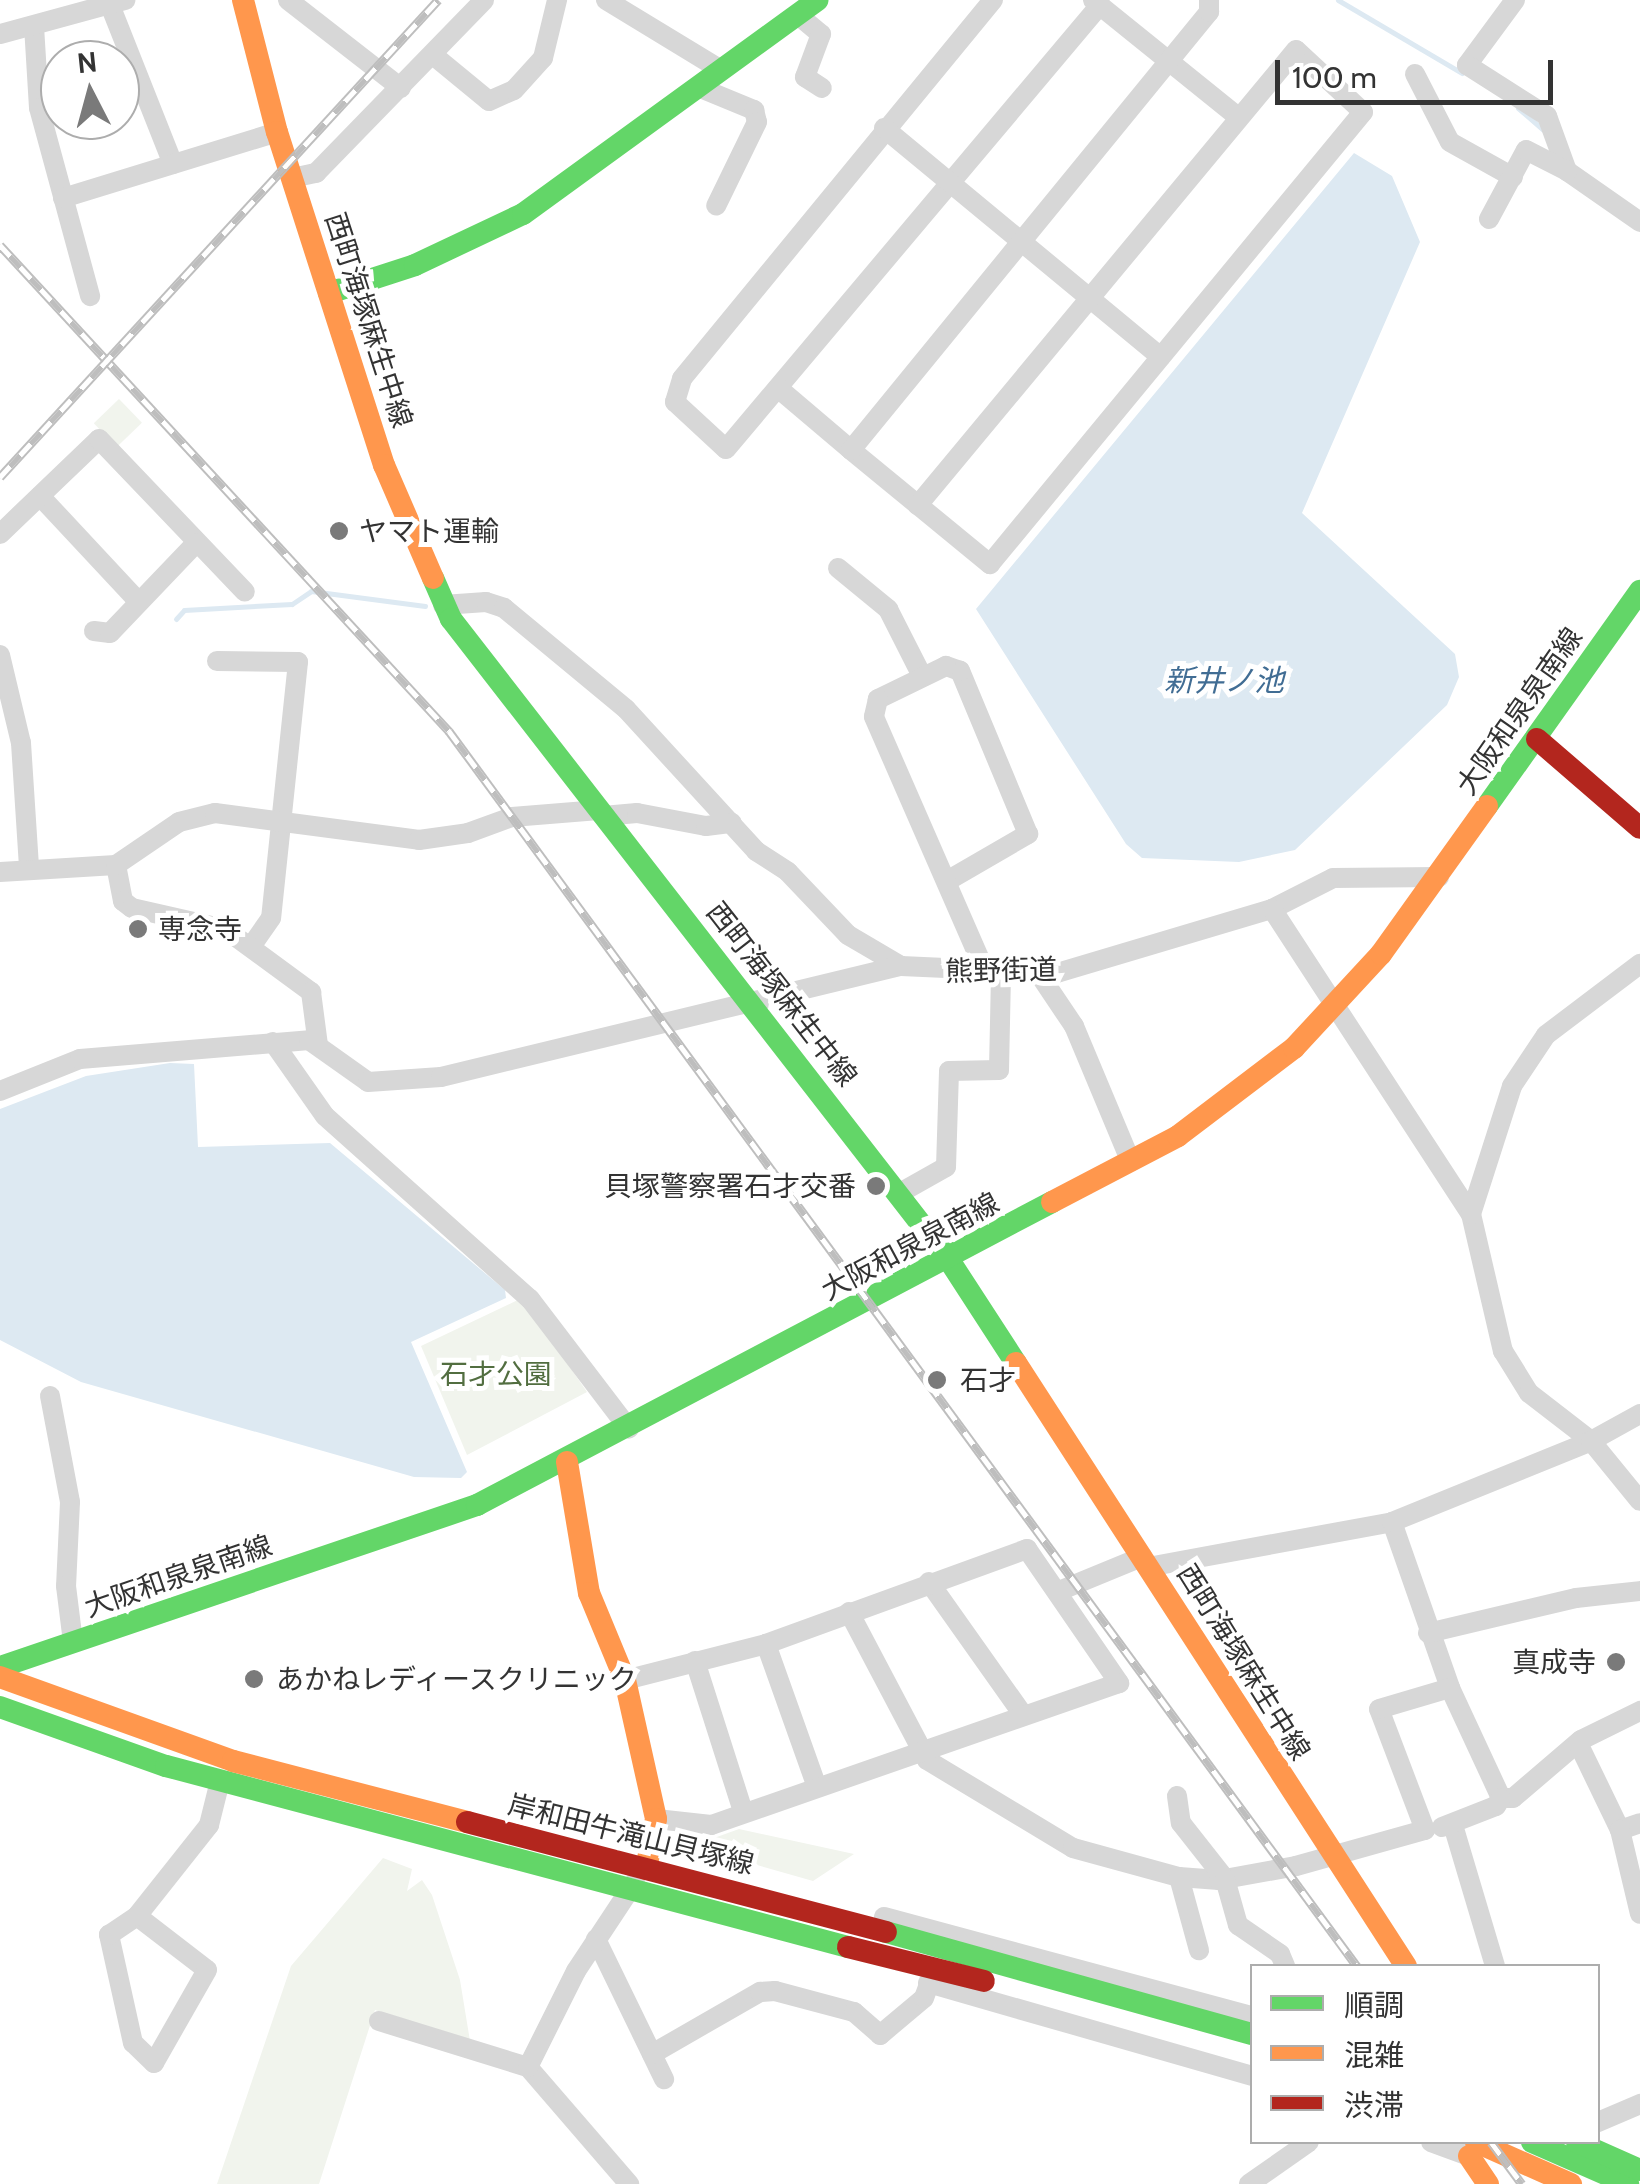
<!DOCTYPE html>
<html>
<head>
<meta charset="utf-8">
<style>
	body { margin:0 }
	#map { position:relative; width:1640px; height:2184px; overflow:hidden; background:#fff; font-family:Cabin,"Noto Sans JP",sans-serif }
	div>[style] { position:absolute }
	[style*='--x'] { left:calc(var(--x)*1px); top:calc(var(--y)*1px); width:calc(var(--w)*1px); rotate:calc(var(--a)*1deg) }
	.green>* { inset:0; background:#f1f4ed; transform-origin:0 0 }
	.water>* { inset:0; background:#dde9f2 }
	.stream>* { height:5px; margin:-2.5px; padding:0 2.5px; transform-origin:2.5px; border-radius:2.5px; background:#dde9f2 }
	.street>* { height:20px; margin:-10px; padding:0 10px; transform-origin:10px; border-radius:10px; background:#d7d7d7 }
	.fast>* { height:22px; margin:-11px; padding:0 11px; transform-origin:11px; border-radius:11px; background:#63d668 }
	.slow>* { height:22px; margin:-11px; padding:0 11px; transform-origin:11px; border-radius:11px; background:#ff974d }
	.jam>* { height:22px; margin:-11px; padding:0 11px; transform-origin:11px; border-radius:11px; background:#b3261e }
	.rail>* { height:9px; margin-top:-4.5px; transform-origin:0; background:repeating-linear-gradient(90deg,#fff 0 15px,#bebebe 0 30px); box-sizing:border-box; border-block:2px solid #bebebe }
	.dots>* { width:28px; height:28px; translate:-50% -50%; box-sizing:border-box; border:5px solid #fff; border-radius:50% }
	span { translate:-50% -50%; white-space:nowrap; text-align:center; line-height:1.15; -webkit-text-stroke:10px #fff; paint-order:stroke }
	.street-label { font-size:28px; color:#333 }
	.poi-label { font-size:28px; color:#333 }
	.left { translate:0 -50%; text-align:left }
	.right { translate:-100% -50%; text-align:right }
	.park-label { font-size:28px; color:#526e40 }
	.water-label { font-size:30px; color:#416d94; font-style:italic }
	.legend { position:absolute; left:1250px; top:1964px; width:350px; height:180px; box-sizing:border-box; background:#fff; border:2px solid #adadad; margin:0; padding:12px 18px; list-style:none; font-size:30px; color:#333 }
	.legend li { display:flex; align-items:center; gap:20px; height:50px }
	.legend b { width:50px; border:2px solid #adadad }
	.north { position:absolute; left:40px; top:40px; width:100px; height:100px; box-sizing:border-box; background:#fff; border:2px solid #adadad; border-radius:50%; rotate:354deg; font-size:28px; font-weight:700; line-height:40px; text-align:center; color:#333 }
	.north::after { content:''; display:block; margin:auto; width:35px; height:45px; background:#7a7a7a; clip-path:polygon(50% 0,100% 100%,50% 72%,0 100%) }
	.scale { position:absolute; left:1275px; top:60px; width:278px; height:45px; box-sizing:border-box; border:5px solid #333; border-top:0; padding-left:12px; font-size:30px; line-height:35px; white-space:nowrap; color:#333; -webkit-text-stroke:8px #fff; paint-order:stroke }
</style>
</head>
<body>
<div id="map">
	<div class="green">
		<i style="left:119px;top:399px;width:33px;height:35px;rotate:46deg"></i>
		<i style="clip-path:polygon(522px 1298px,587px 1392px,467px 1455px,421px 1346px)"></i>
		<i style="clip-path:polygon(739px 1829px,854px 1854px,813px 1881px,687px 1845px,688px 1835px,714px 1838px)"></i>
		<i style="clip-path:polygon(383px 1858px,412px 1869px,407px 1891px,422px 1880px,432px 1895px,460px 1980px,470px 2041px,375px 2010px,319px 2184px,217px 2184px,291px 1966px)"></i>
	</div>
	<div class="water">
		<i style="clip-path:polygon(1354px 153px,1392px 176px,1420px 242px,1302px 513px,1455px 654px,1459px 677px,1447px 705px,1295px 850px,1239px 862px,1142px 858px,1126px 844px,976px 609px)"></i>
		<i style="clip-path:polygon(170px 1063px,194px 1064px,198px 1147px,330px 1143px,505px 1290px,506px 1298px,411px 1342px,467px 1472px,461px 1478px,414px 1477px,81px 1382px,0 1340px,0 1109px,86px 1076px)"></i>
	</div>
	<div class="stream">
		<i style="--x:1338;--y:0;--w:144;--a:30.5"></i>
		<i style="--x:1518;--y:108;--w:33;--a:41"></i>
		<i style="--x:176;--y:619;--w:12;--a:-48"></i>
		<i style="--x:184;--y:610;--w:108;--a:-3.2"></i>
		<i style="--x:292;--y:604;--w:23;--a:-34"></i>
		<i style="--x:311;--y:591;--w:115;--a:7.5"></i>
	</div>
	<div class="street">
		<i style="--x:288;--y:0;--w:143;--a:37.9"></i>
		<i style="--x:606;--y:0;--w:135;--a:31.3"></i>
		<i style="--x:993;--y:0;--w:490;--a:129.4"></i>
		<i style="--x:682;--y:379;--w:24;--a:107"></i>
		<i style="--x:675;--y:402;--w:69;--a:42.7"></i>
		<i style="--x:726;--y:449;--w:581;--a:-49.89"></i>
		<i style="--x:1093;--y:0;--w:186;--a:38.9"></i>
		<i style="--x:1515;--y:0;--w:81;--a:126.4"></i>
		<i style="--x:1467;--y:65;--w:95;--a:32.5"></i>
		<i style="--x:1547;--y:116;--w:59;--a:70"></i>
		<i style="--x:1567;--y:171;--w:89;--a:34.9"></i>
		<i style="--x:110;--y:5;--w:171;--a:68.4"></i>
		<i style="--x:798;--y:15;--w:30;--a:40"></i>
		<i style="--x:821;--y:34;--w:46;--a:110.4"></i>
		<i style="--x:805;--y:77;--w:20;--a:33"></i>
		<i style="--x:34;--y:26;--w:82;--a:86.5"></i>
		<i style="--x:39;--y:108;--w:195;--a:74.8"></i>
		<i style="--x:0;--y:34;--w:130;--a:-15.2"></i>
		<i style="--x:433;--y:55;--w:72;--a:39.4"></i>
		<i style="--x:489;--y:101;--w:27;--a:-24"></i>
		<i style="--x:514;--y:90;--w:43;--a:-47.8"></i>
		<i style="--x:543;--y:58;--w:60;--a:-76.4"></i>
		<i style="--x:1415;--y:74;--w:76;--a:62.8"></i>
		<i style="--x:1450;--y:142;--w:72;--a:29.1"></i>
		<i style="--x:698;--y:87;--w:61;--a:22.3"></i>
		<i style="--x:754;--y:110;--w:12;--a:76"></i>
		<i style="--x:757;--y:122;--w:93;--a:116"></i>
		<i style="--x:884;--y:128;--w:359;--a:39.6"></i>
		<i style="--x:292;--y:178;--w:25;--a:-12"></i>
		<i style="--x:316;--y:173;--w:241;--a:-45.8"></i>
		<i style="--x:63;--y:198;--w:224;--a:-17.1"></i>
		<i style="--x:1489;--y:219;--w:78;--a:-61.8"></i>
		<i style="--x:1526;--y:150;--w:46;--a:27.1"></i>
		<i style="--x:778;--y:388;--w:96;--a:40.3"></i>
		<i style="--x:851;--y:450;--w:180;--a:39.4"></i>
		<i style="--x:990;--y:564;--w:586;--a:-50.47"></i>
		<i style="--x:1363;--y:112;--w:91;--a:-137.2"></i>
		<i style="--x:1296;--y:50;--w:592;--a:129.72"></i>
		<i style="--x:851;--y:450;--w:566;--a:-50.74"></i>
		<i style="--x:1209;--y:12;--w:12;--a:-90"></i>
		<i style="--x:40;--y:496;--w:145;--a:47"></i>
		<i style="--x:0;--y:534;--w:137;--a:-43.8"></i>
		<i style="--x:99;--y:439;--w:211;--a:46.3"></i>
		<i style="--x:838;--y:568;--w:65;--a:39.4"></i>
		<i style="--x:888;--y:609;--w:75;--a:63.1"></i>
		<i style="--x:443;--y:605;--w:43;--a:-4"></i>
		<i style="--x:486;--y:602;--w:19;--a:18"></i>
		<i style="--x:504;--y:608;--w:158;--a:39.6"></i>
		<i style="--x:626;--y:709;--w:193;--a:47.5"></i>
		<i style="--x:756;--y:851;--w:38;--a:33"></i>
		<i style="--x:788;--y:872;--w:87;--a:46.4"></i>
		<i style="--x:848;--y:935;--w:61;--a:30.3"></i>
		<i style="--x:901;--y:966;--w:156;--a:2.6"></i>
		<i style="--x:1057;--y:973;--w:224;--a:-16.6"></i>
		<i style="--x:1272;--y:909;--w:68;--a:-26.9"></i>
		<i style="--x:1333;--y:878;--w:106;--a:-0.5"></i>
		<i style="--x:94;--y:631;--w:16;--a:7"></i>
		<i style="--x:110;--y:633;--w:124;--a:-46.3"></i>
		<i style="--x:0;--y:655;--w:90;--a:76.6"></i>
		<i style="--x:21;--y:743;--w:125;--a:86.3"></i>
		<i style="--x:217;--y:661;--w:81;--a:0.7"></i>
		<i style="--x:298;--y:662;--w:257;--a:96"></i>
		<i style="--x:271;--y:918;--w:32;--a:125"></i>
		<i style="--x:603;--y:816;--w:34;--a:-5"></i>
		<i style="--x:637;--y:813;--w:70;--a:10.7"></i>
		<i style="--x:706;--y:826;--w:26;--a:-7"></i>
		<i style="--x:116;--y:865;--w:37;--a:79"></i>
		<i style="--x:123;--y:901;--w:11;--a:38"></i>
		<i style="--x:132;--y:908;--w:95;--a:12.7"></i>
		<i style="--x:225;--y:929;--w:107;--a:36.2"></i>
		<i style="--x:311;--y:992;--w:53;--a:82.5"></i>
		<i style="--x:0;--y:872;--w:116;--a:-3.5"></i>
		<i style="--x:116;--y:865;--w:76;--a:-34.3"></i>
		<i style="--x:179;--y:822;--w:37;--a:-14"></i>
		<i style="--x:215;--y:813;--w:206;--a:7.5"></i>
		<i style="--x:419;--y:840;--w:49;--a:-8.1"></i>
		<i style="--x:468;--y:833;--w:47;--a:-20"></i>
		<i style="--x:512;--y:817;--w:87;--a:-4.6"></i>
		<i style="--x:947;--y:881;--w:94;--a:-30.1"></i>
		<i style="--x:1028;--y:834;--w:177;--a:-112.6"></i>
		<i style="--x:960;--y:671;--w:15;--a:-160"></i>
		<i style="--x:946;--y:666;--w:76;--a:154.1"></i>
		<i style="--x:878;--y:699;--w:18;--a:103"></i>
		<i style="--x:874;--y:717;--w:273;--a:66.4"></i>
		<i style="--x:1272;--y:909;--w:364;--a:56.9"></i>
		<i style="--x:1471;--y:1214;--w:141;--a:76.9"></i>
		<i style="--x:1503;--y:1351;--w:49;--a:58.2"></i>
		<i style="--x:1529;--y:1393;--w:78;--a:37.7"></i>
		<i style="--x:1591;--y:1441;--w:77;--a:50.8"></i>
		<i style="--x:1039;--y:974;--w:63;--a:56.1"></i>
		<i style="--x:1074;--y:1026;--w:147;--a:67.3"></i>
		<i style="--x:273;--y:1042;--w:90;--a:54.9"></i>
		<i style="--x:325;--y:1116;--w:275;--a:41.8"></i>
		<i style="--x:530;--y:1299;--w:163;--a:52.7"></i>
		<i style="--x:0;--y:1091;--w:86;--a:-21.8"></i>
		<i style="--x:80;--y:1059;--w:230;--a:-4.7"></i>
		<i style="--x:309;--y:1040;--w:72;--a:35.4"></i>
		<i style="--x:368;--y:1082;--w:73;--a:-3.9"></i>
		<i style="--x:441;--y:1077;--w:473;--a:-13.6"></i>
		<i style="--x:898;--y:1194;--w:55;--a:-29.4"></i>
		<i style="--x:946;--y:1167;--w:96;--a:-88.2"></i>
		<i style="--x:949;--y:1071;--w:50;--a:-1.1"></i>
		<i style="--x:999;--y:1070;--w:98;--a:-88.8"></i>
		<i style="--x:1471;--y:1214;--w:134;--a:-72.2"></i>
		<i style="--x:1512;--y:1086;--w:61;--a:-56.3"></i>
		<i style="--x:1546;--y:1035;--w:118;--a:-37.1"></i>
		<i style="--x:50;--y:1396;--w:108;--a:79.3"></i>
		<i style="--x:70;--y:1502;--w:84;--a:92.7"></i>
		<i style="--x:66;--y:1586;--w:56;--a:82.9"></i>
		<i style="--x:1392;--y:1522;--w:176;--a:70.7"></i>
		<i style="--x:1450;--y:1688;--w:121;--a:65.1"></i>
		<i style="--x:1501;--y:1798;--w:12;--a:0"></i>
		<i style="--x:1513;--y:1798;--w:89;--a:-40.5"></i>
		<i style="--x:1581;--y:1740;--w:66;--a:-26.2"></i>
		<i style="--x:1148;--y:1567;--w:248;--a:-10.4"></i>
		<i style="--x:1392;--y:1522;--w:215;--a:-22.1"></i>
		<i style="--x:1591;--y:1441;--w:56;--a:-28.9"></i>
		<i style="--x:929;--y:1582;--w:163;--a:54.7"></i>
		<i style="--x:1059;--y:1591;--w:90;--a:-22.3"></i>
		<i style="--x:849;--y:1612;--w:167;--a:62.2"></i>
		<i style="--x:927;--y:1760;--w:170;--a:31.1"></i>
		<i style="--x:1073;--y:1848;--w:110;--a:15.3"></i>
		<i style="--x:1179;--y:1877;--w:40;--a:4.3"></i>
		<i style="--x:1219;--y:1880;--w:78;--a:-10.3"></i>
		<i style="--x:1296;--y:1866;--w:134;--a:-15.6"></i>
		<i style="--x:1425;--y:1830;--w:129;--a:-110.8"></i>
		<i style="--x:1379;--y:1709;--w:74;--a:-16.5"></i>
		<i style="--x:1428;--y:1633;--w:152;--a:-13.3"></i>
		<i style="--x:1576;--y:1598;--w:64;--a:-6.2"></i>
		<i style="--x:766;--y:1644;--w:152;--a:70.4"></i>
		<i style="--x:695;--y:1661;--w:157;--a:72.3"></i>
		<i style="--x:625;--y:1680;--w:146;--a:-14.3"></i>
		<i style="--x:766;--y:1644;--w:278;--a:-20"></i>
		<i style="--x:1027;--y:1549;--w:163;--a:55.5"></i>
		<i style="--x:1119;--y:1683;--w:432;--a:160.8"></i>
		<i style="--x:711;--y:1825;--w:55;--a:-173.8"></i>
		<i style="--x:1578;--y:1743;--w:97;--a:64.2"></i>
		<i style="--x:1620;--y:1830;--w:21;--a:-19"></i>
		<i style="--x:1177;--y:1796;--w:27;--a:82"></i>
		<i style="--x:1181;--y:1823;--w:71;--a:51.8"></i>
		<i style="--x:1225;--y:1879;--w:48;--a:74.2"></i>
		<i style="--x:1238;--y:1925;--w:51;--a:34.6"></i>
		<i style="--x:1280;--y:1954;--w:13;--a:67"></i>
		<i style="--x:1453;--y:1825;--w:147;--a:73.4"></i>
		<i style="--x:1442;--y:1827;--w:58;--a:-21.3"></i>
		<i style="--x:1496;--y:1806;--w:9;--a:-58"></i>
		<i style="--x:1620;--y:1830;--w:86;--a:76.6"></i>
		<i style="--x:1179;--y:1877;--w:76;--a:74.7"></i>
		<i style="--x:137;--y:1916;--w:88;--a:37.6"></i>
		<i style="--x:207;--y:1970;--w:107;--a:119.7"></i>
		<i style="--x:154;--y:2063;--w:29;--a:-136"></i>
		<i style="--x:133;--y:2043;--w:111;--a:-102.5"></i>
		<i style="--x:109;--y:1935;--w:34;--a:-34"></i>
		<i style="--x:137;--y:1916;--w:116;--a:-51.6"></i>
		<i style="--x:209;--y:1825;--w:45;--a:-76"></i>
		<i style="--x:884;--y:1917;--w:381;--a:15.1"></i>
		<i style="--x:596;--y:1939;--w:156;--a:64.1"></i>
		<i style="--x:928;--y:1983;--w:337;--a:16"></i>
		<i style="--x:379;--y:2021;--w:156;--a:17.2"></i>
		<i style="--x:528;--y:2067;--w:155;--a:49.2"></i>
		<i style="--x:652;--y:2054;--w:125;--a:-29.9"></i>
		<i style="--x:760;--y:1992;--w:15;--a:-4"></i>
		<i style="--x:775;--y:1991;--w:82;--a:14.9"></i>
		<i style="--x:854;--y:2012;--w:35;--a:41"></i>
		<i style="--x:880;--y:2035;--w:57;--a:-40.1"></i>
		<i style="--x:924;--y:1998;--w:15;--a:-70"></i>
		<i style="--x:528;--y:2067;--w:107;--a:-63.4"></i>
		<i style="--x:576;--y:1971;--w:107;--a:-56.5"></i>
		<i style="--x:1598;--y:2122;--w:46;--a:-23.2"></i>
		<i style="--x:1431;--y:2142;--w:40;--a:20.2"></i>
		<i style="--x:1249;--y:2184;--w:73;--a:-35"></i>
	</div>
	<div class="fast">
		<i style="--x:329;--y:293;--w:90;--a:-18"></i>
		<i style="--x:415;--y:265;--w:119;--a:-25.3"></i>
		<i style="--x:523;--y:214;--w:364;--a:-36"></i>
		<i style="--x:433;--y:578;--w:45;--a:66.3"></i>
		<i style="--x:451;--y:619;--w:812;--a:52.16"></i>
		<i style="--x:949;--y:1260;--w:123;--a:57"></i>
		<i style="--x:1487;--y:806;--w:264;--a:-54.6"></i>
		<i style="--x:0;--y:1667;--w:504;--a:-18.76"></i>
		<i style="--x:477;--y:1505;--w:650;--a:-27.79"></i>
		<i style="--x:0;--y:1707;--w:176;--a:19.6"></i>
		<i style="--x:166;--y:1766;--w:706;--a:14.86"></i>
		<i style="--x:886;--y:1932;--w:380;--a:15.6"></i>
		<i style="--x:1532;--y:2142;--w:105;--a:23.6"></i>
		<i style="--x:1577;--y:2142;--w:69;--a:24"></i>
	</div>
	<div class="slow">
		<i style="--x:243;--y:0;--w:136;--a:75.6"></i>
		<i style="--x:277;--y:132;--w:350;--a:72.2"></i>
		<i style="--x:384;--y:465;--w:123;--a:66.6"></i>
		<i style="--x:1052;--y:1202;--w:142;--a:-27.6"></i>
		<i style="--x:1178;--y:1136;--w:146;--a:-37.2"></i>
		<i style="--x:1294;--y:1048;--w:128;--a:-47.2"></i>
		<i style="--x:1381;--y:954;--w:182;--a:-54.4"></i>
		<i style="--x:1016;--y:1363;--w:718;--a:57.11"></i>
		<i style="--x:567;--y:1462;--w:133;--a:80.5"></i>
		<i style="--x:589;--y:1593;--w:94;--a:67.5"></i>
		<i style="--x:625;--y:1680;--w:142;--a:77.4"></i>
		<i style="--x:656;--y:1819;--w:51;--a:101.3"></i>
		<i style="--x:0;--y:1677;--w:248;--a:19.8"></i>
		<i style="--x:233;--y:1761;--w:242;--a:14.6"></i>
		<i style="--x:1476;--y:2142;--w:104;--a:23.9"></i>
		<i style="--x:1469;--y:2156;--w:34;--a:56"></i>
	</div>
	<div class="jam">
		<i style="--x:1537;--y:739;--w:136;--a:40.8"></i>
		<i style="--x:467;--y:1822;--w:433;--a:14.7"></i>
		<i style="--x:848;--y:1947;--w:140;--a:14"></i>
	</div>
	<div class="rail">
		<i style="--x:0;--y:245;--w:662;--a:47.27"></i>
		<i style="--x:449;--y:731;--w:1533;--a:53.68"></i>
		<i style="--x:0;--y:477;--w:648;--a:-47.44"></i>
		<i style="--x:1491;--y:2142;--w:52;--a:53.6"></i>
	</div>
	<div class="dots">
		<i style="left:339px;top:531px;background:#7a7a7a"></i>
		<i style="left:138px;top:929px;background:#7a7a7a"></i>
		<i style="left:876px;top:1186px;background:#7a7a7a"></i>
		<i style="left:937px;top:1380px;background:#7a7a7a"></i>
		<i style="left:1616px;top:1662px;background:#7a7a7a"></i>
		<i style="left:254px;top:1679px;background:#7a7a7a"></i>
	</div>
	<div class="street-label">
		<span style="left:369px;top:320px;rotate:72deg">西町海塚麻生中線</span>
		<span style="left:1519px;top:711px;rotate:-55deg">大阪和泉泉南線</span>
		<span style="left:1001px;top:970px;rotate:-1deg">熊野街道</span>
		<span style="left:782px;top:994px;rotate:52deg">西町海塚麻生中線</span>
		<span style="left:910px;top:1246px;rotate:-28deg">大阪和泉泉南線</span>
		<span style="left:178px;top:1576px;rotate:-19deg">大阪和泉泉南線</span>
		<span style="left:1244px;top:1662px;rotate:58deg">西町海塚麻生中線</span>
		<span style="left:631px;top:1834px;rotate:14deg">岸和田牛滝山貝塚線</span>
	</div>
	<div class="poi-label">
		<span class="left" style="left:359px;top:531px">ヤマト運輸</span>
		<span class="left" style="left:158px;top:929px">専念寺</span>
		<span class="right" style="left:856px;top:1186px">貝塚警察署石才交番</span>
		<span class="left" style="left:960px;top:1380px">石才</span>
		<span class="right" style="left:1596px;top:1662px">真成寺</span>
		<span class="left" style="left:276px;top:1679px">あかねレディースクリニック</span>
	</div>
	<div class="park-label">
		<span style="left:496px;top:1374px">石才公園</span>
	</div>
	<div class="water-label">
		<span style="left:1224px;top:681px">新井ノ池</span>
	</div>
	<ul class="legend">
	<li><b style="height:12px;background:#63d668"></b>順調</li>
	<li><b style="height:12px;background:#ff974d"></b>混雑</li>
	<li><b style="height:12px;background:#b3261e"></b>渋滞</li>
	</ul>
	<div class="north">N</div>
	<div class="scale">100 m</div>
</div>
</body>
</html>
